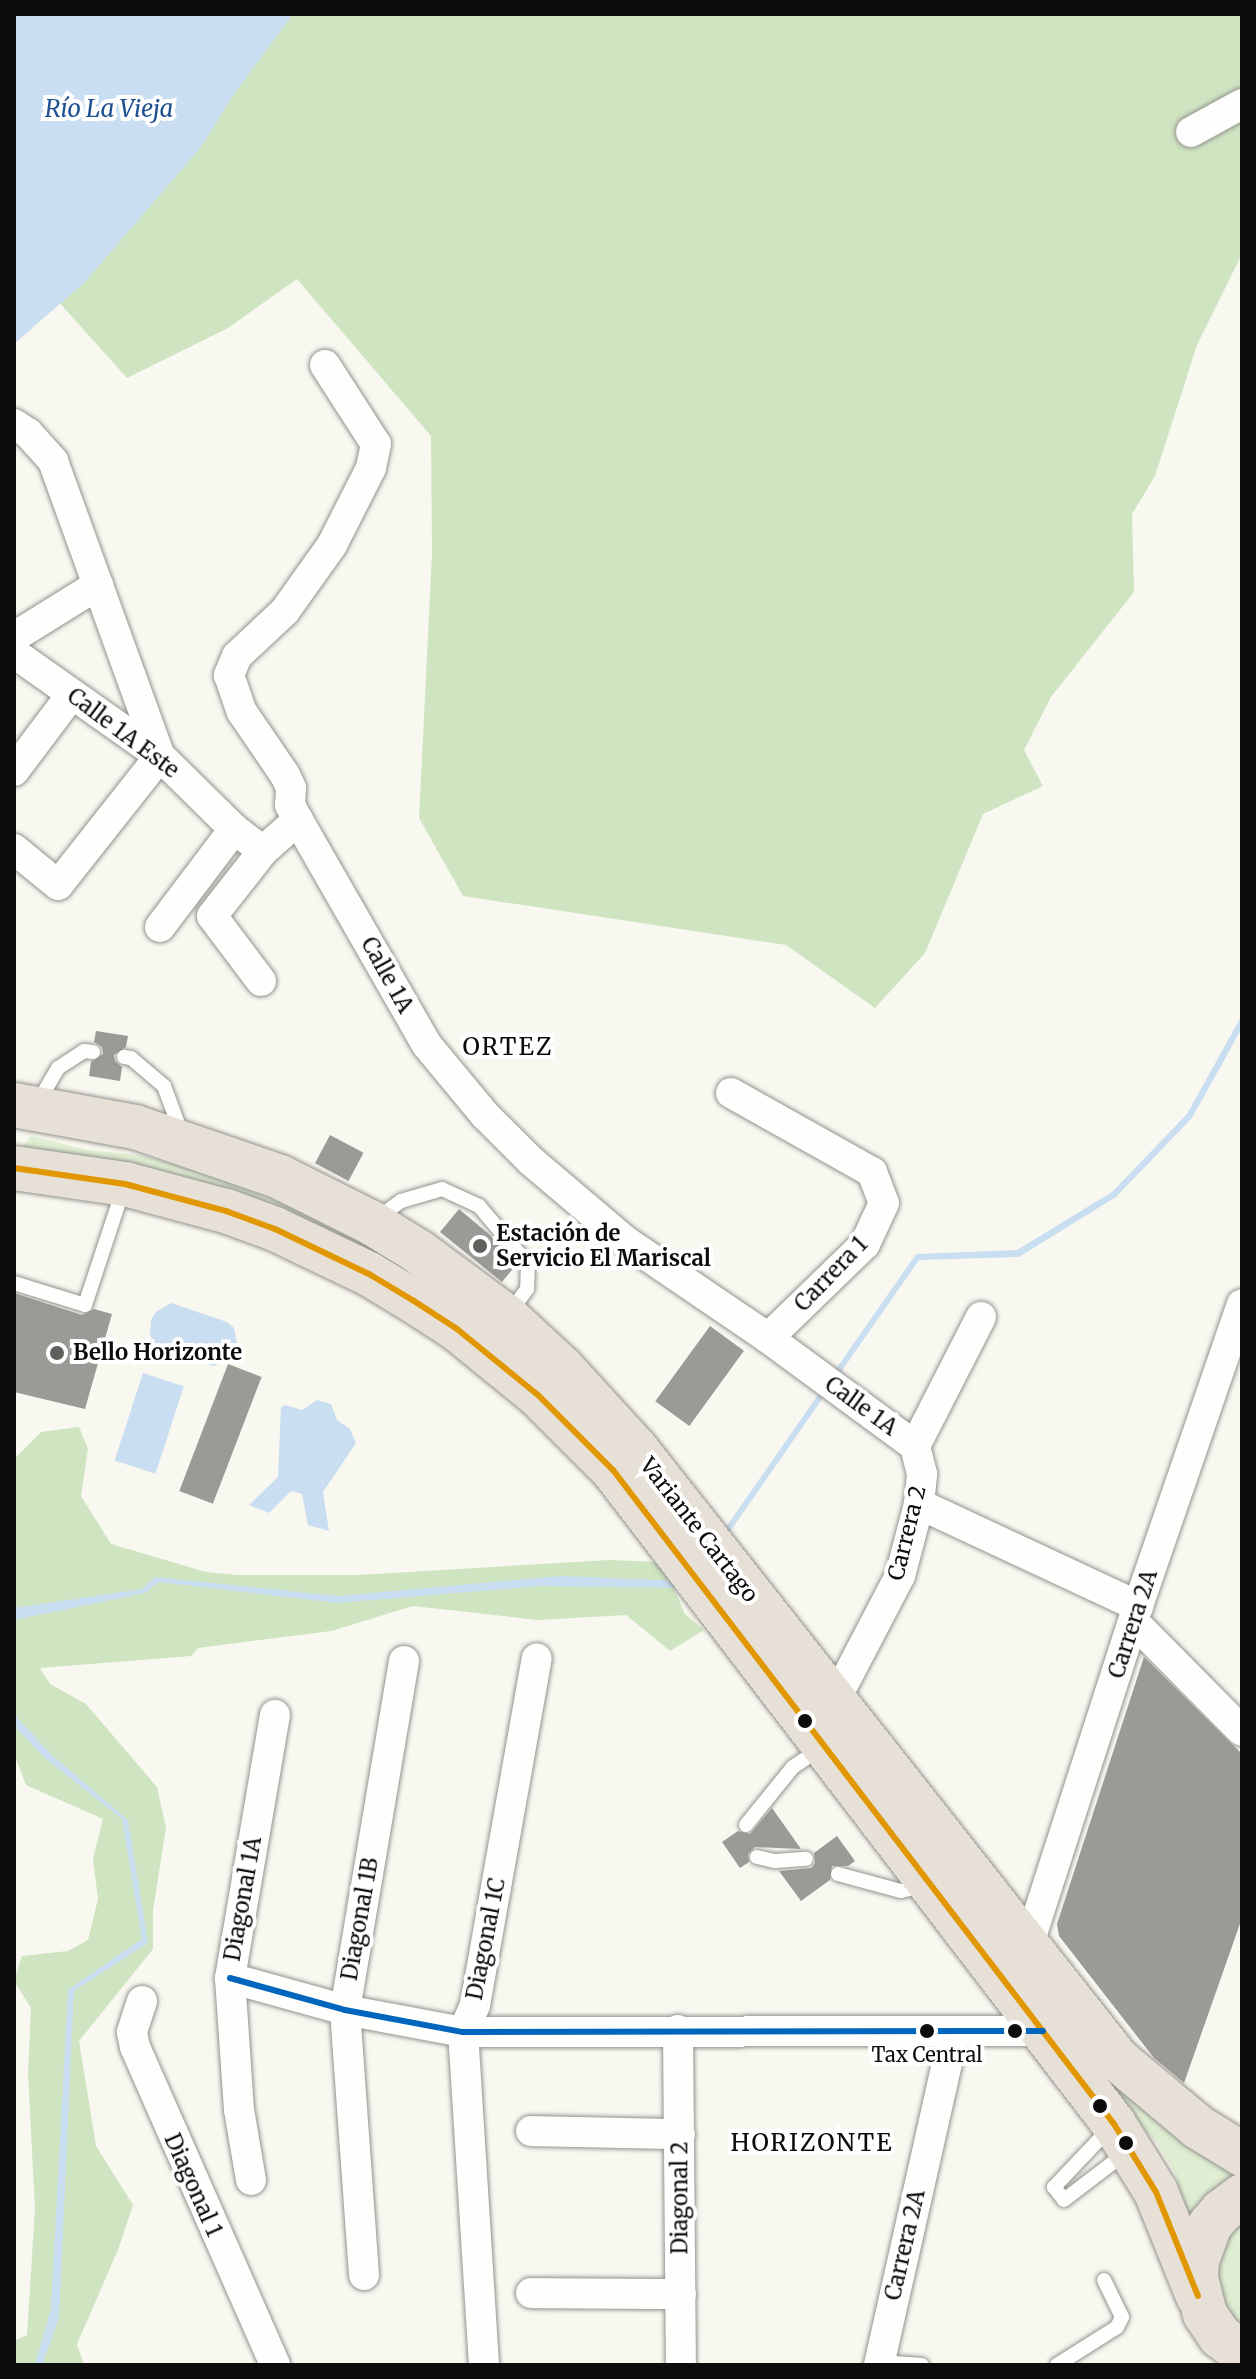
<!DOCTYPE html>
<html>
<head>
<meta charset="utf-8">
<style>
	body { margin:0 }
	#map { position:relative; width:1256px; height:2379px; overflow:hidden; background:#f9f8f0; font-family:Merriweather,serif }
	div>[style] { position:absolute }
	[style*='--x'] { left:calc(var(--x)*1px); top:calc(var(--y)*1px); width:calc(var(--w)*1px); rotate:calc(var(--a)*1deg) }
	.green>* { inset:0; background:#dfeed2 }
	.forest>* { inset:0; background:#cfe4c1 }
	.water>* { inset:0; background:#c9def0; transform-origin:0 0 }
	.building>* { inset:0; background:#9c9a96; transform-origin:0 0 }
	.roads { filter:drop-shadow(0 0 2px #93928f) drop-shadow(0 0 2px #93928f) }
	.lane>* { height:14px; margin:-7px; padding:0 7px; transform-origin:7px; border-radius:7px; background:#fefefd }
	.street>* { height:30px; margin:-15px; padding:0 15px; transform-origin:15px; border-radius:15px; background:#fefefd }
	.highway>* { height:44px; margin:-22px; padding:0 22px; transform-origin:22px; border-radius:22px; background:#e7e0d6 }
	.bus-1>* { height:6px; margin:-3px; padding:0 3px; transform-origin:3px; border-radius:3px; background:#e09701 }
	.bus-2>* { height:6px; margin:-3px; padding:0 3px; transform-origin:3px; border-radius:3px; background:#0065bd }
	.dots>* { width:22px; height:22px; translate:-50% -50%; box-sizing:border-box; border:4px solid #fff; border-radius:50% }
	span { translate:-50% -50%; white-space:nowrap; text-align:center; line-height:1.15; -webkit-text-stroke:8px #fff; paint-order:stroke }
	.bus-label { font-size:20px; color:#0c0c0c }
	.street-label { font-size:22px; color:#0c0c0c }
	.poi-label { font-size:22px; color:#0c0c0c; font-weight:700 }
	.left { translate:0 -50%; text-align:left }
	.water-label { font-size:24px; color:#205292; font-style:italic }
	.neighbourhood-label { font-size:24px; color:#0c0c0c; letter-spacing:2px }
	.frame { position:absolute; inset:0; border:16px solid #0c0c0c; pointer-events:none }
</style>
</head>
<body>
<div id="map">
	<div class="green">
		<i style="clip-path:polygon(31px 1136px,88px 1150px,139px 1155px,190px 1169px,286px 1204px,343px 1229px,415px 1271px,514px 1344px,574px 1401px,642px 1479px,971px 1901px,1129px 2096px,1201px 2150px,1242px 2168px,1242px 2177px,1222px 2188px,1188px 2223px,1175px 2173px,1158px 2144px,1121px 2103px,637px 1482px,568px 1404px,507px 1348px,410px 1279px,281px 1211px,153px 1176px,81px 1164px,33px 1162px,25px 1156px,24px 1145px)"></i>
		<i style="clip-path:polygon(1242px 2196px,1242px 2353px,1198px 2296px)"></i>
	</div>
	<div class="forest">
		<i style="clip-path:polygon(275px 14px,1242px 14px,1242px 254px,1197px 345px,1155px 476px,1132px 514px,1134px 592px,1051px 697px,1024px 750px,1043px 786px,983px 814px,925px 953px,875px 1008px,786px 945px,463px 896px,419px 818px,432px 554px,431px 436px,297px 279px,228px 328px,127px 378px,47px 289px)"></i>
		<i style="clip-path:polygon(79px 1427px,88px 1449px,81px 1496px,111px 1544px,206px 1572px,238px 1575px,358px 1575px,609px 1560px,662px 1562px,685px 1614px,704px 1630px,670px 1651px,626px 1615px,538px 1620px,413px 1606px,331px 1631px,198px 1648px,191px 1656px,40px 1668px,50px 1684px,86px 1704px,157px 1787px,166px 1828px,153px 1910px,153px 1949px,79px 2041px,96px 2146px,133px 2205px,118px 2250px,77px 2344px,84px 2365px,14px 2365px,14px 2341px,27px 2335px,35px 2209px,28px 2073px,31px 2008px,14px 1981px,22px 1956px,68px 1951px,88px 1940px,98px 1899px,93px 1859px,103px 1819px,26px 1785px,14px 1754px,14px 1459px,41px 1432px)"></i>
	</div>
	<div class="water">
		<i style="clip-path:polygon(14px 14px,293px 14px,234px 94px,201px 147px,85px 282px,14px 344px)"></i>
		<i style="clip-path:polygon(1242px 1015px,1242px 1028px,1192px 1118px,1116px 1197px,1019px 1257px,919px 1260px,697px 1579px,685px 1588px,541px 1586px,338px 1603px,159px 1582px,145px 1593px,14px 1620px,14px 1608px,142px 1589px,155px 1577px,338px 1596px,561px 1576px,682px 1581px,694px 1573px,916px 1254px,1017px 1250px,1112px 1192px,1187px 1114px)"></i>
		<i style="clip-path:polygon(171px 1303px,227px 1322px,234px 1328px,238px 1347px,229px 1361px,213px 1366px,156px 1347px,150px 1335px,151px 1320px,156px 1312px)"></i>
		<i style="left:143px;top:1373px;width:43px;height:92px;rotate:18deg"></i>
		<i style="clip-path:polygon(317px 1400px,331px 1404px,337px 1420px,350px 1429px,356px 1443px,323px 1492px,329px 1531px,308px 1525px,302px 1494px,291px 1491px,269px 1513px,249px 1505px,278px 1477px,281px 1407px,285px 1405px,302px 1410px)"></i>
		<i style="clip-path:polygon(14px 1714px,52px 1755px,128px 1820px,148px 1943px,74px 1991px,59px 2318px,42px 2365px,35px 2365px,51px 2308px,68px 1990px,142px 1939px,122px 1819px,45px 1758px,14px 1726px)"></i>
	</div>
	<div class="building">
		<i style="clip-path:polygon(96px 1031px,128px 1036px,126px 1047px,114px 1055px,115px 1061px,122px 1067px,120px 1081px,89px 1076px,91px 1062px,103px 1054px,102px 1047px,94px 1042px)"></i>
		<i style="left:330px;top:1135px;width:38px;height:32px;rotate:28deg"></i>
		<i style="clip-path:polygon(459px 1209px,490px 1235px,516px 1265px,502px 1282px,440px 1232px)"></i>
		<i style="clip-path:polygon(14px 1293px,82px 1315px,94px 1309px,112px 1314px,85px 1409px,14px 1392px)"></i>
		<i style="left:710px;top:1326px;width:42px;height:93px;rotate:36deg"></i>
		<i style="left:228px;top:1364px;width:36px;height:136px;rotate:21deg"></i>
		<i style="clip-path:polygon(1144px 1657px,1242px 1754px,1242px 1918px,1184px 2083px,1154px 2058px,1059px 1936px,1057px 1924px)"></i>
		<i style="clip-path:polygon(772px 1808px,801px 1849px,755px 1847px,748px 1854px,749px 1862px,740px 1868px,722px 1842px,738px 1831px,750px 1834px)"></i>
		<i style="clip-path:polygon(837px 1836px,855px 1861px,848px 1866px,832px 1866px,830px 1880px,801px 1901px,779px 1871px,811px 1868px,815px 1863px,814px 1853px)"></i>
	</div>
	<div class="roads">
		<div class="lane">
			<i style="--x:124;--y:1057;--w:7;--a:8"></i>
			<i style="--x:131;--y:1058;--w:43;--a:40.3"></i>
			<i style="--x:164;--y:1086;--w:49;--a:69.7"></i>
			<i style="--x:37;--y:1104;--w:42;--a:-59.7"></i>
			<i style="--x:58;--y:1068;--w:31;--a:-33"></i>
			<i style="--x:84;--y:1051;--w:9;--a:6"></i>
			<i style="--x:375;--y:1220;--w:32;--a:-36"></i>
			<i style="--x:401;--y:1201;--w:43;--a:-16.3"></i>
			<i style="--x:442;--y:1189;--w:41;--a:24.7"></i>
			<i style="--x:479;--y:1206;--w:76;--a:49.8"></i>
			<i style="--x:528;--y:1264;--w:25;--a:92"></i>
			<i style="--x:527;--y:1289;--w:31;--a:126"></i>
			<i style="--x:14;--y:1283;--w:74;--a:17.2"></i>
			<i style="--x:85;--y:1305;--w:121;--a:-71.7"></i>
			<i style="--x:746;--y:1825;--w:75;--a:-51"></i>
			<i style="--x:793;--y:1767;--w:32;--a:-34"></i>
			<i style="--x:757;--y:1857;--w:18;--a:13"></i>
			<i style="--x:775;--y:1861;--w:31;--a:-4"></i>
			<i style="--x:838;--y:1874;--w:65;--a:15.1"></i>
			<i style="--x:901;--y:1891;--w:22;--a:-13"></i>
			<i style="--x:1111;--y:2127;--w:83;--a:133.5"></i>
			<i style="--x:1054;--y:2187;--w:16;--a:52"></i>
			<i style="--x:1064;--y:2200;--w:81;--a:-37.4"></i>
			<i style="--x:879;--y:2362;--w:43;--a:4"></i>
			<i style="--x:1057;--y:2365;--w:71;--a:-32.3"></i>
			<i style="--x:1117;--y:2327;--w:11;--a:-63"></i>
			<i style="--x:1122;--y:2317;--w:41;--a:-115.9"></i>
		</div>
		<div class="street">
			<i style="--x:1191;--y:132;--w:58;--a:-28.8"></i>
			<i style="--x:325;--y:365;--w:94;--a:57.2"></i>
			<i style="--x:376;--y:444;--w:25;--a:102"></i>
			<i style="--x:371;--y:468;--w:86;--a:116.9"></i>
			<i style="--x:332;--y:545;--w:81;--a:125.5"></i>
			<i style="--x:285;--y:611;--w:66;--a:136.8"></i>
			<i style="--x:237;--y:656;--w:21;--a:113"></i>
			<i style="--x:229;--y:675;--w:39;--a:71"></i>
			<i style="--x:242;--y:712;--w:76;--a:55.7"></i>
			<i style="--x:285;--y:775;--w:14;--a:65"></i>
			<i style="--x:291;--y:788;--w:17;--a:93"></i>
			<i style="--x:290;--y:805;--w:17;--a:62"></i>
			<i style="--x:298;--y:820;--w:259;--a:60.2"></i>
			<i style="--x:427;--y:1045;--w:91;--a:50.4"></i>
			<i style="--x:485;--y:1115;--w:65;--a:45"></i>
			<i style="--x:531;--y:1161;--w:122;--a:40.3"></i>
			<i style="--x:624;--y:1240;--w:174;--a:34.2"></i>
			<i style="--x:768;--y:1338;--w:182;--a:36.3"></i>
			<i style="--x:14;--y:424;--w:17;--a:33"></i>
			<i style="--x:28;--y:433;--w:38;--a:48"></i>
			<i style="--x:53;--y:461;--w:314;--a:70.1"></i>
			<i style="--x:160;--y:756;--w:164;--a:128.3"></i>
			<i style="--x:58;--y:885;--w:57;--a:-140.7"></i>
			<i style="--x:14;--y:637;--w:99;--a:-31.8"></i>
			<i style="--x:14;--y:653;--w:179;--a:35.2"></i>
			<i style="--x:160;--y:756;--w:104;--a:44.6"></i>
			<i style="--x:234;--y:829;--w:36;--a:37"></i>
			<i style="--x:14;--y:771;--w:96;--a:-53"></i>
			<i style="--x:160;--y:927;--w:123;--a:-52.9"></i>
			<i style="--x:261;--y:981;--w:81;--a:-127"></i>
			<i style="--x:212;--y:916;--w:83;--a:-51.9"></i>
			<i style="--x:263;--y:851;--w:47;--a:-41.5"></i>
			<i style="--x:731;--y:1093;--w:162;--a:29.3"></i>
			<i style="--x:872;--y:1172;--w:33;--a:69"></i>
			<i style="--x:884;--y:1203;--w:45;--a:114.9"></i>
			<i style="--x:865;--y:1244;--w:135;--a:135.9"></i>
			<i style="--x:919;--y:1504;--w:242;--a:25"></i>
			<i style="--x:1134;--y:1622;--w:153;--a:45.3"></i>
			<i style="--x:834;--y:1702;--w:142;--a:-62.4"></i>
			<i style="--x:900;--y:1576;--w:74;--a:-75.2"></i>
			<i style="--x:919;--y:1504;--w:30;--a:-84"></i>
			<i style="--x:922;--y:1474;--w:29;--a:-104"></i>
			<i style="--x:915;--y:1446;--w:145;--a:-62.9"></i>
			<i style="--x:1028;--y:1946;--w:357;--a:-72.1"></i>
			<i style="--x:1138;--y:1606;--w:319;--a:-71"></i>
			<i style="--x:230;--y:1978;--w:119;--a:15.5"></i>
			<i style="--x:345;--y:2010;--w:120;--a:10.6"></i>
			<i style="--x:463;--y:2032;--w:580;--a:-0.1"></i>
			<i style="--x:142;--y:2001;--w:33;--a:108"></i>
			<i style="--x:132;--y:2032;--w:15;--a:79"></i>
			<i style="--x:135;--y:2047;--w:347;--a:66.2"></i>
			<i style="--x:678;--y:2030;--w:335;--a:89.5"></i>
			<i style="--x:531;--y:2131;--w:149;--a:1.2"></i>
			<i style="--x:251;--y:2180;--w:71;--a:-99.7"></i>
			<i style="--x:239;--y:2110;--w:132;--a:-93.9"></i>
			<i style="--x:230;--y:1978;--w:267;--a:-80.3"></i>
			<i style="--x:364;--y:2275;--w:266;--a:-94.1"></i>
			<i style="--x:345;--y:2010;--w:354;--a:-80.4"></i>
			<i style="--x:531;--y:2293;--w:150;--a:0.4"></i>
			<i style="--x:484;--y:2365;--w:334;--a:-93.6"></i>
			<i style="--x:463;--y:2032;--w:30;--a:-66"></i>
			<i style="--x:475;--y:2005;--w:352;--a:-79.9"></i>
			<i style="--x:879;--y:2365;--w:342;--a:-77.3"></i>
		</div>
		<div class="highway">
			<i style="--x:14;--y:1105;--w:123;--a:10.3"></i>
			<i style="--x:135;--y:1127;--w:153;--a:19"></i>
			<i style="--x:280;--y:1177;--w:103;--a:26.6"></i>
			<i style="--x:372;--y:1223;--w:55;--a:31.7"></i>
			<i style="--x:419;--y:1252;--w:109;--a:36.5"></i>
			<i style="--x:507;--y:1317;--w:76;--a:42.9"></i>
			<i style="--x:563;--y:1369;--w:108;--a:47.6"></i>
			<i style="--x:636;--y:1449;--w:777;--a:51.74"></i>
			<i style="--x:1117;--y:2059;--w:106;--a:40"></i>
			<i style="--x:1198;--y:2127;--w:52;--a:31.5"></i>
			<i style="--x:14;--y:1168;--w:112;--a:8.2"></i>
			<i style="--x:125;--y:1184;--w:105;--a:15"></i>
			<i style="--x:226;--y:1211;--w:52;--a:20.2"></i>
			<i style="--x:275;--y:1229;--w:104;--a:25.6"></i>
			<i style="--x:369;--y:1274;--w:52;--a:31"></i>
			<i style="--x:414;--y:1301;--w:51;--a:33.1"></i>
			<i style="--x:457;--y:1329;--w:104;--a:39.2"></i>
			<i style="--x:538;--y:1395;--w:106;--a:45"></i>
			<i style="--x:613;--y:1470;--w:824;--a:52.55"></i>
			<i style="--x:1114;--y:2124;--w:80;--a:58.3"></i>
			<i style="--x:1156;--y:2192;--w:112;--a:68"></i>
			<i style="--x:1242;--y:2196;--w:25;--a:143"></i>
			<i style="--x:1222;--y:2211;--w:18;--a:131"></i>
			<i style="--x:1210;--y:2225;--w:37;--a:110"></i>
			<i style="--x:1197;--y:2260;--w:18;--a:93"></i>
			<i style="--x:1196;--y:2278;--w:37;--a:76"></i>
			<i style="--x:1205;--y:2314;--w:27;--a:56"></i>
			<i style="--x:1220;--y:2336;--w:28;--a:38"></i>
		</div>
	</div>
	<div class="bus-1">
		<i style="--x:14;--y:1168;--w:112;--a:8.2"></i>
		<i style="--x:125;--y:1184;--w:105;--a:15"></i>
		<i style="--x:226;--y:1211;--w:52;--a:20.2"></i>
		<i style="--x:275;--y:1229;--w:104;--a:25.6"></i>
		<i style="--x:369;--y:1274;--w:52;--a:31"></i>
		<i style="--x:414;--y:1301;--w:51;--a:33.1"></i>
		<i style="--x:457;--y:1329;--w:104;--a:39.2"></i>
		<i style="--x:538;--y:1395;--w:106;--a:45"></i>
		<i style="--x:613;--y:1470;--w:824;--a:52.55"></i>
		<i style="--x:1114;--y:2124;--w:80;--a:58.3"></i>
		<i style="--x:1156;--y:2192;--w:112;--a:68"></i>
	</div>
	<div class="bus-2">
		<i style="--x:230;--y:1978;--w:119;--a:15.5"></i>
		<i style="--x:345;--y:2010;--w:120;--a:10.6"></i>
		<i style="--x:463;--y:2032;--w:580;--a:-0.1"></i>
	</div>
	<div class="dots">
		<i style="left:480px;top:1246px;background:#5f5f5c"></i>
		<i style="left:57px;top:1353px;background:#5f5f5c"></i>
		<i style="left:805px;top:1721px;background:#0c0c0c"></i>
		<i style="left:927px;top:2031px;background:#0c0c0c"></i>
		<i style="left:1015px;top:2031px;background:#0c0c0c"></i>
		<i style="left:1100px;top:2106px;background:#0c0c0c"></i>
		<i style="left:1126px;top:2143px;background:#0c0c0c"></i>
	</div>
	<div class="bus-label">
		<span style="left:927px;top:2054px">Tax Central</span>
	</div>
	<div class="street-label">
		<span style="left:123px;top:733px;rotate:37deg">Calle 1A Este</span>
		<span style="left:387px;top:975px;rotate:61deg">Calle 1A</span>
		<span style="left:831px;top:1274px;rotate:-46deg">Carrera 1</span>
		<span style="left:861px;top:1406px;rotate:36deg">Calle 1A</span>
		<span style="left:699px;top:1530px;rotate:52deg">Variante Cartago</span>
		<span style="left:907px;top:1533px;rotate:-76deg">Carrera 2</span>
		<span style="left:1133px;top:1624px;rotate:-72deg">Carrera 2A</span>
		<span style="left:243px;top:1899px;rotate:-80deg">Diagonal 1A</span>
		<span style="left:360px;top:1919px;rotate:-80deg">Diagonal 1B</span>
		<span style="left:486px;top:1939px;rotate:-79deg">Diagonal 1C</span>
		<span style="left:193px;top:2185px;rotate:66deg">Diagonal 1</span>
		<span style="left:680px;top:2198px;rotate:-90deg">Diagonal 2</span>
		<span style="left:905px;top:2245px;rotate:-77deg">Carrera 2A</span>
	</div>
	<div class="poi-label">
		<span class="left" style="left:496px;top:1246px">Estación de<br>Servicio El Mariscal</span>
		<span class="left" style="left:73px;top:1353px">Bello Horizonte</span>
	</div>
	<div class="water-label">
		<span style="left:109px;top:109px">Río La Vieja</span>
	</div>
	<div class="neighbourhood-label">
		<span style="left:508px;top:1047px">ORTEZ</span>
		<span style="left:812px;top:2143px">HORIZONTE</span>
	</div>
	<div class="frame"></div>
</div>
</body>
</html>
